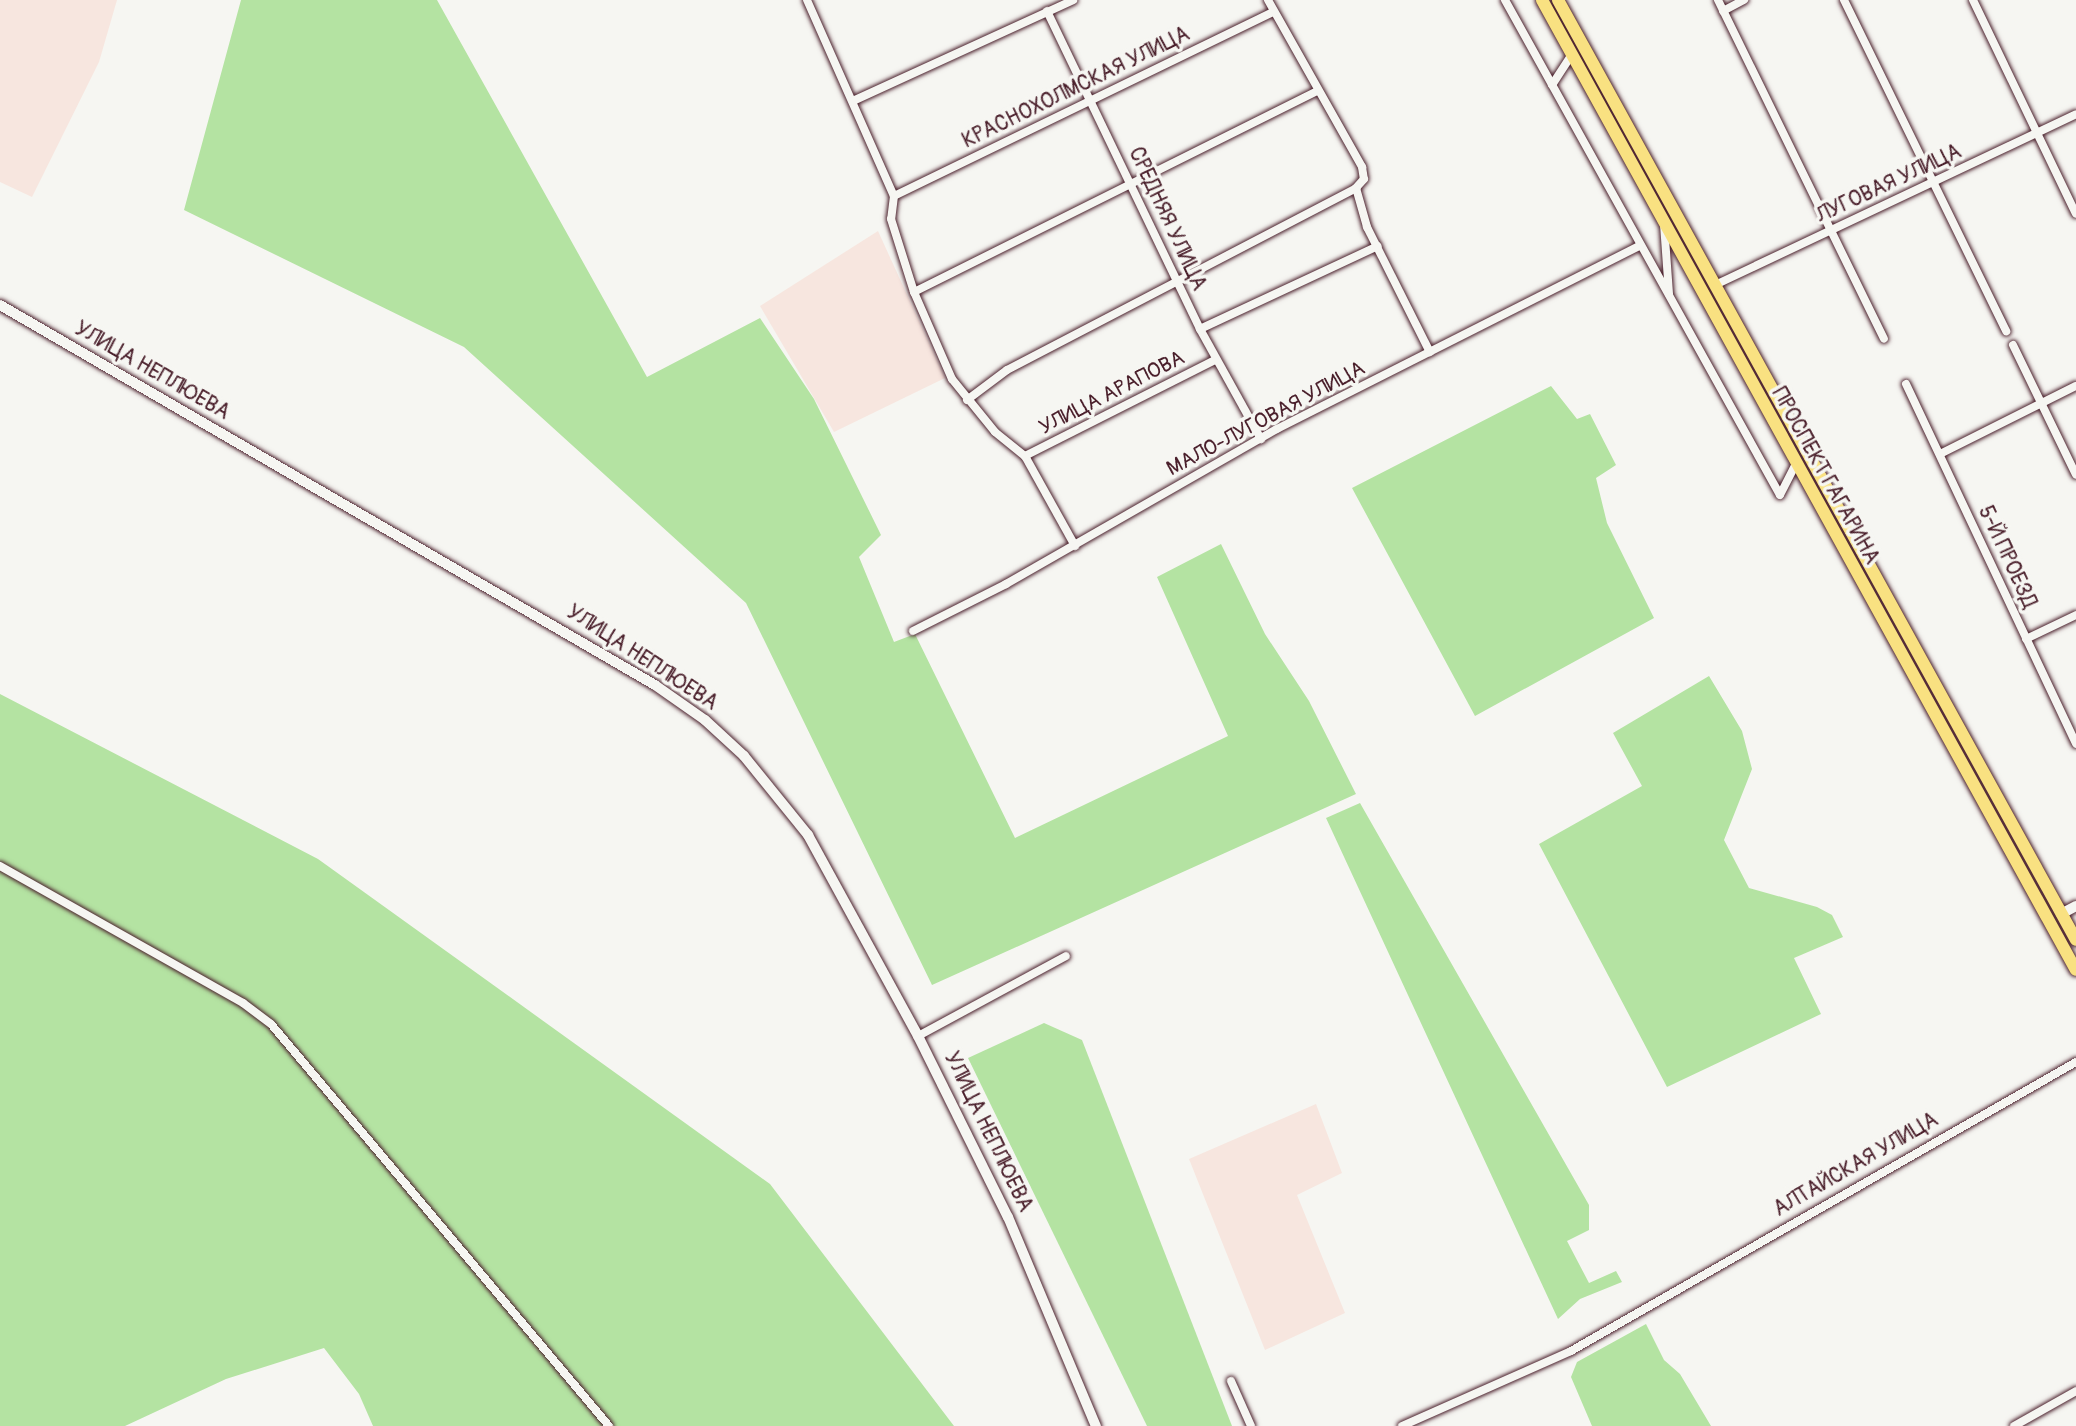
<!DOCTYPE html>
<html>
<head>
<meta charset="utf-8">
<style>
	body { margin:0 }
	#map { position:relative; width:2076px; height:1426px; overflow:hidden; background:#f6f6f2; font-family:Pangolin,sans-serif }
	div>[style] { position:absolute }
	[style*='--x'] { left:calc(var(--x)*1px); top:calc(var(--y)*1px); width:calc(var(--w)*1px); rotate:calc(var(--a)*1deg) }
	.built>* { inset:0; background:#f7e6df }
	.green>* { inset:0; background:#b4e3a2 }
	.roads { filter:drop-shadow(0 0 2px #4a1f2b) drop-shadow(0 0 2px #4a1f2b) }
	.minor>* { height:8px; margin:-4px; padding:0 4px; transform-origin:4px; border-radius:4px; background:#f6f6f2 }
	.tertiary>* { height:10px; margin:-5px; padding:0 5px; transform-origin:5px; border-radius:5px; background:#f6f6f2 }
	.secondary>* { height:10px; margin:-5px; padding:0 5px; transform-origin:5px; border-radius:5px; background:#f6f6f2 }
	.primary>* { height:12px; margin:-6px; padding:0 6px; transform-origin:6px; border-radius:6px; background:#f9e181 }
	span { translate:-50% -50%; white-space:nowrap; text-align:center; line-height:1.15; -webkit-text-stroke:7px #f6f6f2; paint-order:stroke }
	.street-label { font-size:21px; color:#4a1f2b }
</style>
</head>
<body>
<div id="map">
	<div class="built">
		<i style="clip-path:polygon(0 0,117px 0,99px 62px,32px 197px,0 182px)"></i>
		<i style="clip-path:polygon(878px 231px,945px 378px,834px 432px,760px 306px)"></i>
		<i style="clip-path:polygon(1316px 1104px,1342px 1173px,1297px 1195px,1345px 1313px,1265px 1350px,1189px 1159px)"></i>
	</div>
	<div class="green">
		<i style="clip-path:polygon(241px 0,437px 0,647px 377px,760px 318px,814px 399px,881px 535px,859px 557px,894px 642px,915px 634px,1015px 838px,1228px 736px,1157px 577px,1221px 544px,1265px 634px,1309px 701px,1356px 794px,932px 985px,746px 603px,464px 347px,184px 210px)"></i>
		<i style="clip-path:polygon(1551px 386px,1577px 419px,1590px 414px,1616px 465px,1596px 478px,1607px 523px,1654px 618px,1475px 716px,1352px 488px)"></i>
		<i style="clip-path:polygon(1709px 676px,1742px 731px,1752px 769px,1724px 840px,1749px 888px,1817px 907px,1832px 915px,1843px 937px,1794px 958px,1821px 1014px,1667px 1087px,1539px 844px,1642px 786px,1613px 733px)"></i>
		<i style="clip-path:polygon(0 694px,318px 859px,770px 1184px,954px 1426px,373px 1426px,359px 1394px,324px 1348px,226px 1379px,125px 1426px,0 1426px)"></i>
		<i style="clip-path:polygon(1360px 803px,1589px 1205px,1589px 1230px,1567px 1241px,1589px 1283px,1616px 1271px,1622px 1282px,1580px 1299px,1558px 1319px,1326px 818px)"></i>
		<i style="clip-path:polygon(1044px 1023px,1082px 1040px,1232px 1426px,1147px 1426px,968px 1058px)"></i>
		<i style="clip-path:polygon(1646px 1324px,1664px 1360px,1680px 1374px,1711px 1426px,1592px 1426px,1571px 1377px,1577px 1362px)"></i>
	</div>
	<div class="roads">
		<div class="minor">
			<i style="--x:807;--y:0;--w:214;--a:66.1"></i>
			<i style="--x:894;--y:196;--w:23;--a:97"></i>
			<i style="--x:891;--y:219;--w:77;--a:72.5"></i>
			<i style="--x:914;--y:292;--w:95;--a:66.4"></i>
			<i style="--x:952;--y:379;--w:68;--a:50.9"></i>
			<i style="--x:995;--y:432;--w:38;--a:39"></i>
			<i style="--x:1025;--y:456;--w:103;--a:60.9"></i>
			<i style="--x:1268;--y:0;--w:192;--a:60.6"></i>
			<i style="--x:1362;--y:167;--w:12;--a:81"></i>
			<i style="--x:1364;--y:179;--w:12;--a:132"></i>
			<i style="--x:1356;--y:188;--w:41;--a:74.2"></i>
			<i style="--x:1367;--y:227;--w:140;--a:63.3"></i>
			<i style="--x:1505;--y:0;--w:566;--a:60.95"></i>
			<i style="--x:1718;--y:0;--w:377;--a:63.9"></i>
			<i style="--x:1844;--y:0;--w:369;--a:63.9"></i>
			<i style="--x:1973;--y:0;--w:237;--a:64.3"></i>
			<i style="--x:1047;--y:11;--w:353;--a:64.3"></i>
			<i style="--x:1200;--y:329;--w:126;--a:61"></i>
			<i style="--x:1723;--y:11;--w:24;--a:-28"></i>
			<i style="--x:1552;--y:85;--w:37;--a:-57"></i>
			<i style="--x:855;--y:100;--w:240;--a:-24.6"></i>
			<i style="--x:894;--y:196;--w:421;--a:-25.9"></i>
			<i style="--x:1664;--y:224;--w:70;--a:85.9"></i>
			<i style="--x:1715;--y:285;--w:399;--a:-25.3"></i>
			<i style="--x:914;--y:292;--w:450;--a:-26.5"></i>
			<i style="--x:1200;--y:329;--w:196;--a:-25"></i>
			<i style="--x:2013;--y:345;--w:144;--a:64.1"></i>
			<i style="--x:1906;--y:384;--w:398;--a:64.7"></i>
			<i style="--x:967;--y:400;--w:50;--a:-36.9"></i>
			<i style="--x:1007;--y:370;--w:394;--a:-27.5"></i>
			<i style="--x:1940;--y:454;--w:152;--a:-26.6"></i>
			<i style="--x:1025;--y:456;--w:213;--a:-26.8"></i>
			<i style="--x:1780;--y:495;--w:35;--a:-63"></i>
			<i style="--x:913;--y:631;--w:104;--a:-26.8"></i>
			<i style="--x:1006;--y:584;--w:312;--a:-29.8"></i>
			<i style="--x:1277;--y:429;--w:407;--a:-26.8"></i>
			<i style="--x:2026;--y:639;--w:55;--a:-25.6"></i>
			<i style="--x:0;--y:866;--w:279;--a:29.4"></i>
			<i style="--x:243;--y:1003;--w:35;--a:37"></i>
			<i style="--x:271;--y:1024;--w:525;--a:49.94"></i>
			<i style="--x:918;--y:1036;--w:168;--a:-28.4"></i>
			<i style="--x:1231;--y:1381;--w:49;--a:66"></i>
			<i style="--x:1402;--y:1426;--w:185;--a:-23.9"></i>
			<i style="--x:1571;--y:1351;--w:582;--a:-29.78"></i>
			<i style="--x:2014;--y:1426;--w:71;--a:-29.4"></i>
		</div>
		<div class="tertiary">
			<i style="--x:2061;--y:914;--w:17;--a:-28"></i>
		</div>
		<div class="secondary">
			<i style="--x:0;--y:305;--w:757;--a:30.12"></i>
			<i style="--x:655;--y:685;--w:61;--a:35"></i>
			<i style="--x:705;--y:720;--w:53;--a:42.7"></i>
			<i style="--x:744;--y:756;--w:102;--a:51"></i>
			<i style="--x:808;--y:835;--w:229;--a:61.3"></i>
			<i style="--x:918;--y:1036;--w:202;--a:63.6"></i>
			<i style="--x:1008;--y:1217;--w:227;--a:67.2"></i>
		</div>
		<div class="primary">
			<i style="--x:1542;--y:0;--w:1107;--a:61.17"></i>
			<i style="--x:1558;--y:0;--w:1073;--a:61.14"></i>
		</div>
	</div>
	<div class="street-label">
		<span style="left:1076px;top:88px;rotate:-26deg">КРАСНОХОЛМСКАЯ УЛИЦА</span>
		<span style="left:1889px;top:184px;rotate:-25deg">ЛУГОВАЯ УЛИЦА</span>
		<span style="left:1167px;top:219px;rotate:65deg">СРЕДНЯЯ УЛИЦА</span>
		<span style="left:152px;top:371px;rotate:30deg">УЛИЦА НЕПЛЮЕВА</span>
		<span style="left:1112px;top:393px;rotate:-27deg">УЛИЦА АРАПОВА</span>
		<span style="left:1266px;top:419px;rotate:-28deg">МАЛО-ЛУГОВАЯ УЛИЦА</span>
		<span style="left:1825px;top:476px;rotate:61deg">ПРОСПЕКТ ГАГАРИНА</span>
		<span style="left:2007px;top:557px;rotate:65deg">5-Й ПРОЕЗД</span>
		<span style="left:642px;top:658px;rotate:33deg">УЛИЦА НЕПЛЮЕВА</span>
		<span style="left:988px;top:1132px;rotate:64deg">УЛИЦА НЕПЛЮЕВА</span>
		<span style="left:1856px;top:1165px;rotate:-30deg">АЛТАЙСКАЯ УЛИЦА</span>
	</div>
</div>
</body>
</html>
